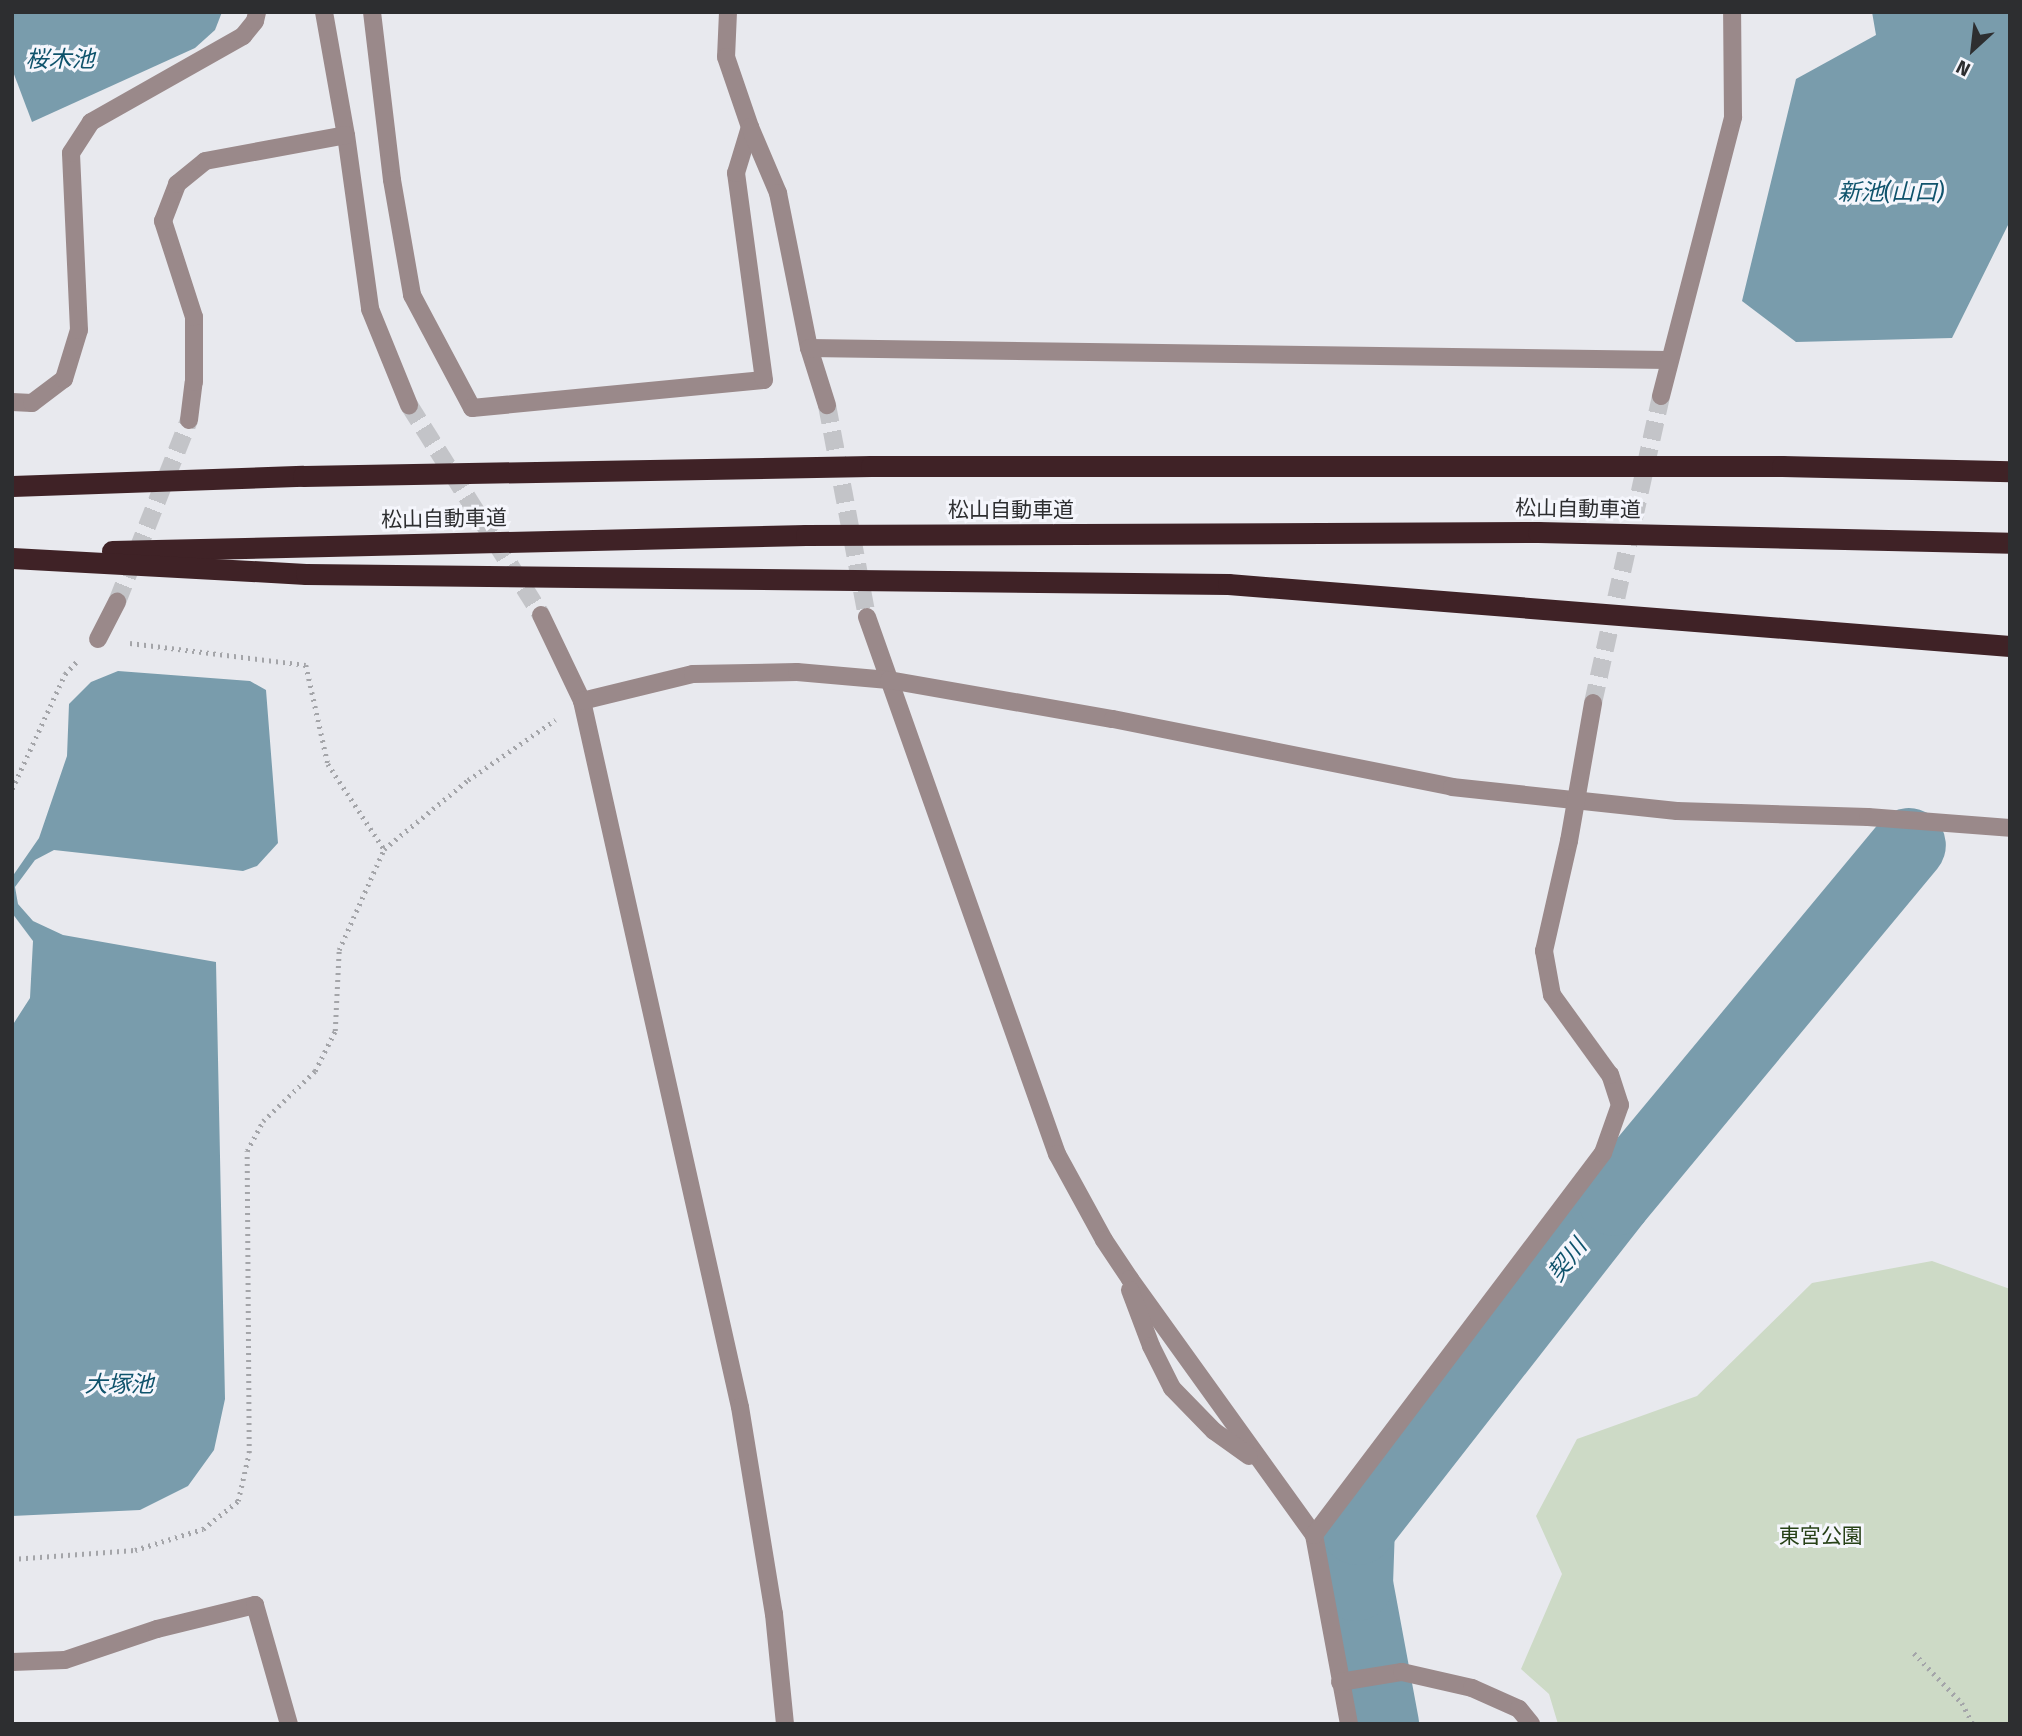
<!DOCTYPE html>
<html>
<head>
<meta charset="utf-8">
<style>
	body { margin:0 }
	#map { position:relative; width:2022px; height:1736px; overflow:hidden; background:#e8e9ee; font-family:"Fira Sans","Noto Sans JP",sans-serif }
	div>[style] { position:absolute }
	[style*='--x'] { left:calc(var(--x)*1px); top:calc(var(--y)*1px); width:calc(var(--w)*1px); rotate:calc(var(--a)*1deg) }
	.green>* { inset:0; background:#cddac6 }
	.water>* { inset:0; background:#799cac }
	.river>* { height:74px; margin:-37px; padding:0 37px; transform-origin:37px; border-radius:37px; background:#799cac }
	.minor-tunnel>* { height:18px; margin-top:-9px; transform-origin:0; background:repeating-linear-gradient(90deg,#c3c4c8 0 18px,transparent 0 27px) }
	.path>* { height:4.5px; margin-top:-2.25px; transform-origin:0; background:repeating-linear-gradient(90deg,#a4a5a9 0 2px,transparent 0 7px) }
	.minor>* { height:18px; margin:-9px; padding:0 9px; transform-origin:9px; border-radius:9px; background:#9a898a }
	.highway>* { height:21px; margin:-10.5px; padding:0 10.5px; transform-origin:10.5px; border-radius:10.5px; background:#3f2226 }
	span { translate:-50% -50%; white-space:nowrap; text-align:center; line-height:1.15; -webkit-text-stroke:6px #f5f6fc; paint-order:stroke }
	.street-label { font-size:21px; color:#2d2e30 }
	.park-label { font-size:21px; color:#274117 }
	.water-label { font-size:23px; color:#0f536c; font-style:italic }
	.frame { position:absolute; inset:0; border:14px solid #2d2e30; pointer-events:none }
	.north { position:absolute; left:1938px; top:14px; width:70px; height:70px; -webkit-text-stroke:5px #f5f6fc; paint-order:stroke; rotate:207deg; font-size:19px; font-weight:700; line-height:28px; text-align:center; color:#2d2e30 }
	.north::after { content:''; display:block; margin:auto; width:24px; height:32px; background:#2d2e30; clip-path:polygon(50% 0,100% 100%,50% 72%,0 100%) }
</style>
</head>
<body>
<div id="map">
	<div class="green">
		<i style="clip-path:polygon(1932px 1261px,2010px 1289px,2010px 1724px,1558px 1724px,1549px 1694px,1521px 1669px,1562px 1574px,1536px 1516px,1577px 1439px,1697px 1396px,1812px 1283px)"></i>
	</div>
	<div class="water">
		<i style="clip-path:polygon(12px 12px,222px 12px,215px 30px,195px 48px,32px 122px,12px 69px)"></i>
		<i style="clip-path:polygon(1872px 12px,2010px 12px,2010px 221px,1952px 338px,1796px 342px,1742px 301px,1796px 79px,1876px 35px)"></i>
		<i style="clip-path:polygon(118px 671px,250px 681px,266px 690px,278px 843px,257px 866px,243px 871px,54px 850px,35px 860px,15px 887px,18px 904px,33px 921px,63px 935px,216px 962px,225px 1399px,214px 1450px,188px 1486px,140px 1510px,12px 1516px,12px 1026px,30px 998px,33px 941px,12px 913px,12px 877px,39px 838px,67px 756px,69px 704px,91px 682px)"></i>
	</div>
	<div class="river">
		<i style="--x:1382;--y:1724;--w:142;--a:-100.5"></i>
		<i style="--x:1356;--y:1584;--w:56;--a:-88"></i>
		<i style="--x:1358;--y:1528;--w:417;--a:-52"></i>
		<i style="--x:1615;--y:1199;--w:460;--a:-50.3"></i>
	</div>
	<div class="minor-tunnel">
		<i style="--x:409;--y:405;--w:248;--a:57.8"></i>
		<i style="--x:827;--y:405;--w:216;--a:79.3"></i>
		<i style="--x:117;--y:602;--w:196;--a:-68.4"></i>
		<i style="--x:1593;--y:703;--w:314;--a:-77.5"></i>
	</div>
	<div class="path">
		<i style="--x:130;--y:643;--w:177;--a:7.1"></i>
		<i style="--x:306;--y:665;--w:101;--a:77.5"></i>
		<i style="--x:328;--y:764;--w:102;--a:56.6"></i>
		<i style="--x:12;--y:789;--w:127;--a:-65.3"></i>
		<i style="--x:65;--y:674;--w:19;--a:-47"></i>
		<i style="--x:12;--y:1559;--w:123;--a:-4.2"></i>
		<i style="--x:135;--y:1550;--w:71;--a:-17.2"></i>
		<i style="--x:203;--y:1529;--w:45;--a:-38.7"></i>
		<i style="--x:238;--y:1501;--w:49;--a:-77.1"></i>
		<i style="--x:249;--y:1453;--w:302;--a:-90.4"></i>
		<i style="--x:247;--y:1151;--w:34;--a:-62"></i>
		<i style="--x:263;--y:1121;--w:72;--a:-43.9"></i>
		<i style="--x:315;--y:1071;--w:45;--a:-63.4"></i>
		<i style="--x:335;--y:1031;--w:81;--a:-87.2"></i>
		<i style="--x:339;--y:950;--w:111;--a:-66"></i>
		<i style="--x:384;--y:849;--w:109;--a:-39.4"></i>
		<i style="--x:468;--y:780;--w:106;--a:-34.6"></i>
		<i style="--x:1914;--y:1653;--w:69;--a:46.2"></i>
		<i style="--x:1962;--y:1703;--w:24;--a:62"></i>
	</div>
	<div class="minor">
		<i style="--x:324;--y:12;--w:125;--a:79.9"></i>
		<i style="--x:346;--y:135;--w:176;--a:82.1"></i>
		<i style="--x:370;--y:309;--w:104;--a:67.9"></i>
		<i style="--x:372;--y:12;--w:169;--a:83.2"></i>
		<i style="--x:392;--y:180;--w:117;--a:80.1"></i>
		<i style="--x:412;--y:295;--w:128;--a:62"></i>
		<i style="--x:472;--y:408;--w:293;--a:-5.5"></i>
		<i style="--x:764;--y:380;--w:209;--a:-97.7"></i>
		<i style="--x:736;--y:173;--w:48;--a:-73.1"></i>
		<i style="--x:728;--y:12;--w:45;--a:92.5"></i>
		<i style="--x:726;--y:57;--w:74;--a:71.1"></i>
		<i style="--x:750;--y:127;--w:72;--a:67"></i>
		<i style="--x:778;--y:193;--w:158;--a:78.7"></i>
		<i style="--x:809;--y:348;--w:60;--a:72.5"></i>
		<i style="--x:809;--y:348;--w:859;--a:0.8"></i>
		<i style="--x:1661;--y:396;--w:288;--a:-75.5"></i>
		<i style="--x:1733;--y:117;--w:105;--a:-90.5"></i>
		<i style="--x:12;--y:402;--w:20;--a:3"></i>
		<i style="--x:32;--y:403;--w:40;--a:-37"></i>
		<i style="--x:64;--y:379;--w:51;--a:-73"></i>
		<i style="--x:79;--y:330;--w:177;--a:-92.6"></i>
		<i style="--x:71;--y:153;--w:37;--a:-57"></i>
		<i style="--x:91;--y:122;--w:175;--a:-29.5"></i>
		<i style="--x:243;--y:36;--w:19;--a:-51"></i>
		<i style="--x:255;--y:21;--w:9;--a:-77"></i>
		<i style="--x:189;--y:420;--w:38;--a:-83"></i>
		<i style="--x:194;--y:382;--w:65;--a:-90"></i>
		<i style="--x:194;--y:317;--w:101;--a:-107.9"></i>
		<i style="--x:163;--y:221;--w:40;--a:-69"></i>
		<i style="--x:177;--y:184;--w:36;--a:-39"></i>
		<i style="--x:205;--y:161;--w:143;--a:-10.4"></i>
		<i style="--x:541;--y:615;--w:95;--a:64.5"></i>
		<i style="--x:582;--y:701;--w:723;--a:77.39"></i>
		<i style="--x:740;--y:1407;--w:210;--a:80.7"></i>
		<i style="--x:774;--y:1614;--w:111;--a:84.3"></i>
		<i style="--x:867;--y:617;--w:570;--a:70.52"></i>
		<i style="--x:1057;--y:1154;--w:98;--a:61.3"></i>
		<i style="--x:1104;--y:1240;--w:47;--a:56.3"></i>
		<i style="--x:1130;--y:1279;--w:315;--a:54.3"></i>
		<i style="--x:1314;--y:1535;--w:192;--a:79.5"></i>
		<i style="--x:98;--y:639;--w:42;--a:-62.8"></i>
		<i style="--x:582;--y:701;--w:114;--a:-13.7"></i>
		<i style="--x:693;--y:674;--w:104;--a:-1.1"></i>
		<i style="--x:797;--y:672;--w:92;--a:5"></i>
		<i style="--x:889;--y:680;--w:227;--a:9.9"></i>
		<i style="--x:1113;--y:719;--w:346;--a:11.3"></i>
		<i style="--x:1452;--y:787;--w:226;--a:6.1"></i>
		<i style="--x:1677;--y:811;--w:191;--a:1.8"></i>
		<i style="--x:1868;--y:817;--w:142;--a:4.4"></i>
		<i style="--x:1130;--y:1290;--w:60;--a:69.4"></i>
		<i style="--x:1151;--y:1346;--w:47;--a:63.4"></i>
		<i style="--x:1172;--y:1388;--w:60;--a:45.7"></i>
		<i style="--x:1214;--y:1431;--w:43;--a:35.5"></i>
		<i style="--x:1314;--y:1535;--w:479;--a:-52.9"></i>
		<i style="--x:1603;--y:1153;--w:51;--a:-70.5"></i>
		<i style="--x:1620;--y:1105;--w:32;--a:-108"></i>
		<i style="--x:1610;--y:1075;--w:99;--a:-125.9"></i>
		<i style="--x:1552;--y:995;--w:45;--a:-100.3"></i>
		<i style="--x:1544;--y:951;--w:113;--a:-77.2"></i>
		<i style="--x:1569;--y:841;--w:140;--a:-80.1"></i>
		<i style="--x:12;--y:1662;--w:53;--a:-2.2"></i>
		<i style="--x:65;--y:1660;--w:97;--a:-18.6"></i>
		<i style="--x:157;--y:1629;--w:101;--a:-13.8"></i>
		<i style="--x:255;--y:1605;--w:124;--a:74.1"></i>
		<i style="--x:1340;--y:1682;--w:63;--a:-9.2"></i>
		<i style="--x:1402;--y:1672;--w:72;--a:12.9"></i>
		<i style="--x:1472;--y:1688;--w:51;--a:24.1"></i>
		<i style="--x:1519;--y:1709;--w:19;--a:51"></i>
	</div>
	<div class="highway">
		<i style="--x:12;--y:486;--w:291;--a:-2"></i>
		<i style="--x:303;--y:476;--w:568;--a:-1.01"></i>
		<i style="--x:871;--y:466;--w:911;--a:0"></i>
		<i style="--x:1782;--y:466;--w:228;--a:1.3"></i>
		<i style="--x:112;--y:551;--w:694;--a:-1.32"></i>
		<i style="--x:806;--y:535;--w:732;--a:-0.23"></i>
		<i style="--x:1538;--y:532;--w:472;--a:1.3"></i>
		<i style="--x:12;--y:558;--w:294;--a:3.1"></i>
		<i style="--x:306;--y:574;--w:922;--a:0.62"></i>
		<i style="--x:1228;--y:584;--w:784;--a:4.53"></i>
	</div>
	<div class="street-label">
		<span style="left:1578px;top:509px;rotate:1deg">松山自動車道</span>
		<span style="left:1011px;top:510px">松山自動車道</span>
		<span style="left:444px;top:519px;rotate:-1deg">松山自動車道</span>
	</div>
	<div class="park-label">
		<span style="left:1821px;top:1536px">東宮公園</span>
	</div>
	<div class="water-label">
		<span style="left:60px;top:59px">桜木池</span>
		<span style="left:1891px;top:192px">新池(山口)</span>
		<span style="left:1567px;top:1260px;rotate:-52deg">契川</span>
		<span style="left:119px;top:1384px">大塚池</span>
	</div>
	<div class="frame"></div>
	<div class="north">N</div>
</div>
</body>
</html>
